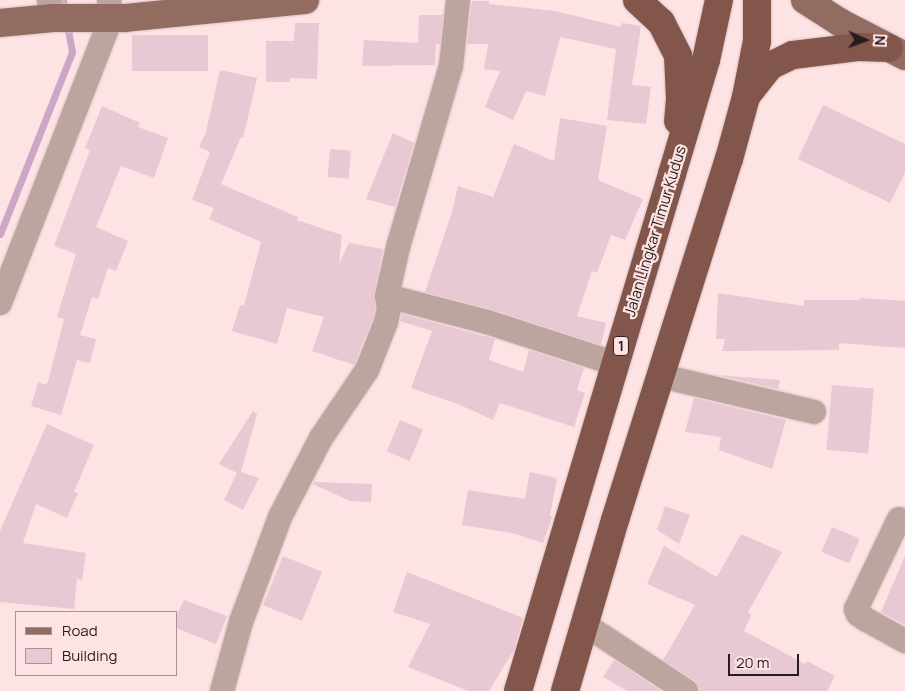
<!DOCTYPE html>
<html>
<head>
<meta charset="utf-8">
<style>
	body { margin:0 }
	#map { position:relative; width:905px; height:691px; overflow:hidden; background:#fee3e4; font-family:Manrope,sans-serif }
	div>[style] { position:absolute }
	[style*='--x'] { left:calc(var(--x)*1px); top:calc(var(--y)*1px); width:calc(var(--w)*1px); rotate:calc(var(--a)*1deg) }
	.stream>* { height:7px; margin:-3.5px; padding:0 3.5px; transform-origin:3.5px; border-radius:3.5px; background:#cda6c5 }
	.building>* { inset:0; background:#e7c8d3; transform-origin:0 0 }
	.roads { filter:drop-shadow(0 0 1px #d7bfc0) drop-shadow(0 0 1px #d7bfc0) }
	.minor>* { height:24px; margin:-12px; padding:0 12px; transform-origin:12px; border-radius:12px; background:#bca59f }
	.major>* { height:28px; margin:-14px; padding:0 14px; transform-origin:14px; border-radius:14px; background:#926b61 }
	.highway>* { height:28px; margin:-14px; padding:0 14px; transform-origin:14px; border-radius:14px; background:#82564b }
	span { translate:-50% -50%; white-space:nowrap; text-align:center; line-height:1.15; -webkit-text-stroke:4.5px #fee3e4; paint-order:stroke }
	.shield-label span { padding:1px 4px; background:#fee3e4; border:1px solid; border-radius:4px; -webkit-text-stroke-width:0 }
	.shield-label { font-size:14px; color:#271b1c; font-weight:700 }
	.street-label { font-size:15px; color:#271b1c }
	.legend { position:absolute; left:15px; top:611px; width:162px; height:65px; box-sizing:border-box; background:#fee3e4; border:1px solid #a89394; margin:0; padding:6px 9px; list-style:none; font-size:15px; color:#271b1c }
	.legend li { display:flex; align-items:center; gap:10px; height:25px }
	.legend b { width:25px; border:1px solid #a89394 }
	.north { position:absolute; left:840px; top:15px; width:50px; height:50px; -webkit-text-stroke:4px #fee3e4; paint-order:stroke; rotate:92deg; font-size:14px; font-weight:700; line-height:20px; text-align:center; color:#271b1c }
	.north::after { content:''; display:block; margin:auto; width:18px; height:22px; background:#271b1c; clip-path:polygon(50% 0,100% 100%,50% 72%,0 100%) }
	.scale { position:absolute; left:728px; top:654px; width:71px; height:22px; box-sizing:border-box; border:2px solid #271b1c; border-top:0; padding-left:6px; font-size:15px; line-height:18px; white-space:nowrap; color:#271b1c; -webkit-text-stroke:4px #fee3e4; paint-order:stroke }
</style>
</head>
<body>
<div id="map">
	<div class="stream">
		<i style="--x:63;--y:0;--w:13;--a:81"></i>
		<i style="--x:0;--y:234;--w:196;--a:-68.4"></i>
		<i style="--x:72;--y:52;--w:29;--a:-100"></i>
	</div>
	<div class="building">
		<i style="clip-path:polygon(472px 1px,489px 1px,489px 4px,555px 11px,621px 27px,622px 23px,641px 26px,632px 85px,651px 87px,646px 124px,607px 120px,616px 49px,560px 37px,545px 96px,526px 91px,513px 120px,485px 107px,500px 71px,484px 69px,488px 44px,467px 44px)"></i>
		<i style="clip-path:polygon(419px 15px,443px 15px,440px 44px,423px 44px,436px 44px,435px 65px,362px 66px,364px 40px,418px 43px)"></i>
		<i style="clip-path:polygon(295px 23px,319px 23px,317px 79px,290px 78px,290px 82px,266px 82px,266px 41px,294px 41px)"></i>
		<i style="left:132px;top:35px;width:76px;height:36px"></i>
		<i style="clip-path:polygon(220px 70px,257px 78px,243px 138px,241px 137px,221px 184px,298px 217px,297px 220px,342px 235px,339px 264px,349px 243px,383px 249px,374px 293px,375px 308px,373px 318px,354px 365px,312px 351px,324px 317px,287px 308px,277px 344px,232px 331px,240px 305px,244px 306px,261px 242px,209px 219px,214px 208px,192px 200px,210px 152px,199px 147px,206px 132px)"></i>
		<i style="clip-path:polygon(823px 105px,905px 144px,905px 173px,890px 203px,798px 159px)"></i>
		<i style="clip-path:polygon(102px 106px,140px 123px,138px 127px,168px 138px,154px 178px,121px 166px,96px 227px,128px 241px,116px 271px,108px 268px,98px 299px,92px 297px,80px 335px,96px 339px,90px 363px,77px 360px,61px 415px,31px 406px,38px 382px,47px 385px,64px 319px,57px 317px,76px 254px,54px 246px,90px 150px,85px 148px)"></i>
		<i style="clip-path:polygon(560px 118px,607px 126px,598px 180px,643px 199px,625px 240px,611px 235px,597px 273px,592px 271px,577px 316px,606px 323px,601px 345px,491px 309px,425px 292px,452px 212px,458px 186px,493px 197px,514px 144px,554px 161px)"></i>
		<i style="clip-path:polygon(393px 133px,414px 143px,395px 207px,366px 199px)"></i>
		<i style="left:330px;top:149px;width:21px;height:28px;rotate:5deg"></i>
		<i style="clip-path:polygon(718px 293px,804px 306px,804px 300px,860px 300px,860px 298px,905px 301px,905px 348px,839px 343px,839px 350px,722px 351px,725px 339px,716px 339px)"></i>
		<i style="clip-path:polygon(402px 314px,495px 339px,489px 360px,523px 372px,529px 350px,584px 368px,577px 390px,585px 393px,574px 427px,500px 403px,493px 420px,458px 404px,411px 388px,432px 331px,400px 321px)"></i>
		<i style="clip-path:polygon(718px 375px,780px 380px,778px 389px)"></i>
		<i style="left:832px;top:385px;width:42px;height:65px;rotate:5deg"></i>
		<i style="clip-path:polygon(694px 398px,786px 420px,772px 469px,719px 450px,721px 437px,685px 432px)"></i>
		<i style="clip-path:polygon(253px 411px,257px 414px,241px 472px,259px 478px,243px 510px,224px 500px,237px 473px,219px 464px)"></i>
		<i style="left:400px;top:420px;width:25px;height:34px;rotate:23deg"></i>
		<i style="clip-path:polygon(47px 424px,94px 445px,74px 492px,78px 493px,67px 518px,36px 504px,23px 543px,86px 553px,82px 580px,77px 579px,74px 609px,0 602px,0 531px)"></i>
		<i style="clip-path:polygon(530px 472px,557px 478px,550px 516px,552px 517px,543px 543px,512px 533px,462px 525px,468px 490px,525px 499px)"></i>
		<i style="clip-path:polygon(314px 482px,372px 484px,371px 502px,350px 501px,313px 484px)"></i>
		<i style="clip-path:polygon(665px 506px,690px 515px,679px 544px,657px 530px)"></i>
		<i style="left:832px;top:527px;width:30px;height:27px;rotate:23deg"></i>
		<i style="clip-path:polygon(741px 534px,782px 552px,748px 612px,751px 615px,744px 631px,805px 664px,807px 661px,835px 676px,827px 691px,700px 691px,694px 680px,663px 660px,695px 605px,647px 584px,664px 546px,717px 577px)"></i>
		<i style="left:283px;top:556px;width:42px;height:53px;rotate:22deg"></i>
		<i style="clip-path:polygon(905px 556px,905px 625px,881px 612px)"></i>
		<i style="clip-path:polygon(407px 572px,523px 618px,514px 650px,489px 691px,468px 691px,408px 667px,430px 624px,393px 612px)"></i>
		<i style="clip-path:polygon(184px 600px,227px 616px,216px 644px,176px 628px,176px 617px)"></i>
		<i style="clip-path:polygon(614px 660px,661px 691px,627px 691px,603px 677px)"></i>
	</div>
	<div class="roads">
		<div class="minor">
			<i style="--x:49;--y:0;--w:18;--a:77"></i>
			<i style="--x:387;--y:296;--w:103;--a:14.6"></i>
			<i style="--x:487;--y:322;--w:136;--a:18"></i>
			<i style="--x:0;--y:303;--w:305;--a:-68.7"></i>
			<i style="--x:111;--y:19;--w:19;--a:-96"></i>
			<i style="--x:661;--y:376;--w:157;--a:13.2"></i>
			<i style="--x:899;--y:519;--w:100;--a:115.5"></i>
			<i style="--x:856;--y:609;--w:5;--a:68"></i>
			<i style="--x:858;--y:614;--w:9;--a:36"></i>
			<i style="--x:865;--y:619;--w:46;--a:28.8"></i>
			<i style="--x:584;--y:624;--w:122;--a:33.3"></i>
			<i style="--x:222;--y:691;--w:72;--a:-74.6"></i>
			<i style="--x:241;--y:622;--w:112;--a:-69.6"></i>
			<i style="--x:280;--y:517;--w:89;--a:-62.6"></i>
			<i style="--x:321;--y:438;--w:82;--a:-55.9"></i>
			<i style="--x:367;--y:370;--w:52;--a:-68.4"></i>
			<i style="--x:386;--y:322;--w:14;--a:-78"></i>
			<i style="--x:389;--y:308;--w:12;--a:-99"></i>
			<i style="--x:387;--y:296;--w:50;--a:-77.3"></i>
			<i style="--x:398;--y:247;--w:189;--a:-73.7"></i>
			<i style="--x:451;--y:66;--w:66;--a:-83.9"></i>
		</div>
		<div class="major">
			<i style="--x:805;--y:0;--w:43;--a:32.6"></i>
			<i style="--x:841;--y:23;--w:72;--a:27.3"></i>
			<i style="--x:0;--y:23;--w:53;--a:-5.4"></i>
			<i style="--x:53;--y:18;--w:72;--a:0"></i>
			<i style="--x:125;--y:18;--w:181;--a:-5.7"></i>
		</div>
		<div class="highway">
			<i style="--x:637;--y:0;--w:33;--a:43"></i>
			<i style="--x:661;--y:22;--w:38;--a:63"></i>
			<i style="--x:678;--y:56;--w:43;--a:87.3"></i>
			<i style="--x:680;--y:99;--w:22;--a:95"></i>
			<i style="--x:748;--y:94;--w:36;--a:-52"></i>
			<i style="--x:770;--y:66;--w:25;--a:-26"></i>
			<i style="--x:793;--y:55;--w:65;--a:-7"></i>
			<i style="--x:858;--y:47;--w:31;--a:2"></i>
			<i style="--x:518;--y:691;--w:539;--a:-73.41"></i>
			<i style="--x:672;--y:174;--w:119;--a:-73.4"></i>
			<i style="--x:706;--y:60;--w:61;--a:-77.8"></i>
			<i style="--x:565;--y:691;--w:178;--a:-73.7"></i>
			<i style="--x:615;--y:520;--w:379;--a:-72.5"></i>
			<i style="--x:729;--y:159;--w:64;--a:-74.7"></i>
			<i style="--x:746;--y:97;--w:57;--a:-78.9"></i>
			<i style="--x:757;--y:41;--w:41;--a:-90"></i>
		</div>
	</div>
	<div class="shield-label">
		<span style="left:621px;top:346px">1</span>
	</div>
	<div class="street-label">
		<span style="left:655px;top:231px;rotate:-73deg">Jalan Lingkar Timur Kudus</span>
	</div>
	<ul class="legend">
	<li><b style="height:6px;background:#926b61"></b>Road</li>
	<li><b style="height:14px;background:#e7c8d3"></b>Building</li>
	</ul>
	<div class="north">N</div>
	<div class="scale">20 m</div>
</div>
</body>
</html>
